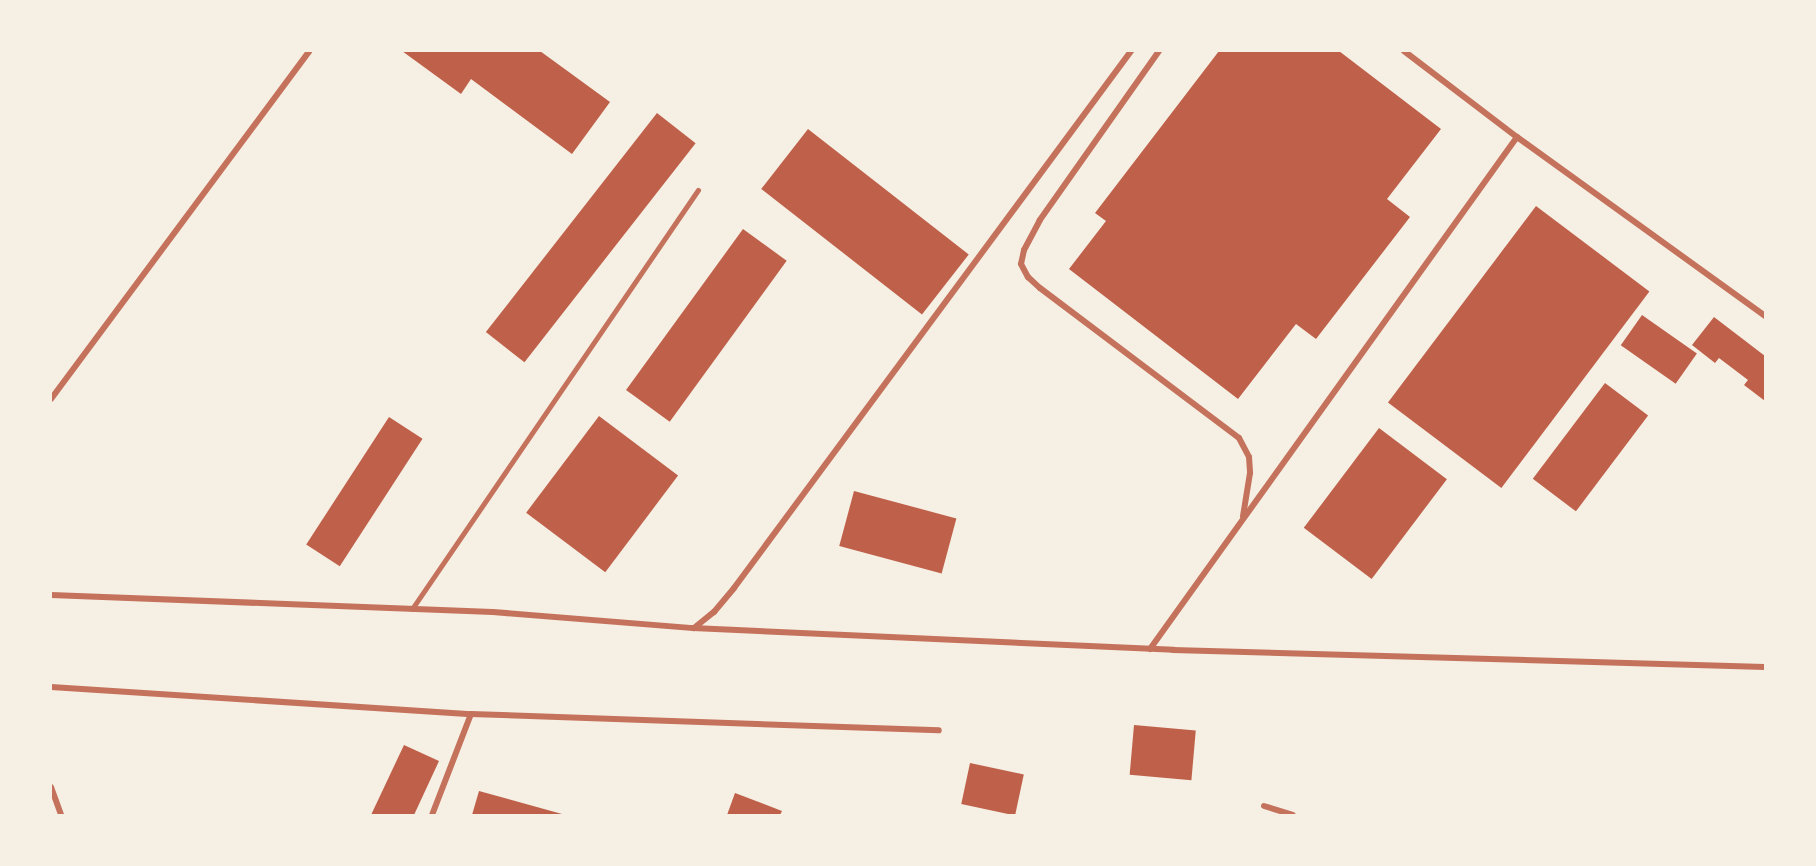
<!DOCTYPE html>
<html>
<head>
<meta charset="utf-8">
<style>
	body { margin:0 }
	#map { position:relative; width:1816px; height:866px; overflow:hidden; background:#f6efe4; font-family:"Public Sans",sans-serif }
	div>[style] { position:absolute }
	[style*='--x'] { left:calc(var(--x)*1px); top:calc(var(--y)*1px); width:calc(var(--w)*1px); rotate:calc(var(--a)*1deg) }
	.building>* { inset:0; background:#bf614a; transform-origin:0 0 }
	.service>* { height:4.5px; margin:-2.25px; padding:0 2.25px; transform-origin:2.25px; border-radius:2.25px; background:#c5725c }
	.minor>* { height:6px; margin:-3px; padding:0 3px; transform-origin:3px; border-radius:3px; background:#c5725c }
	span { translate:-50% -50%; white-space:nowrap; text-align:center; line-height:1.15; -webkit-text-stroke:4.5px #f6efe4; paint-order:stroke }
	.frame { position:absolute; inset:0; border:52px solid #f6efe4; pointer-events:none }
</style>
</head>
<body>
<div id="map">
	<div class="building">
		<i style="clip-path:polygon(402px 51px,540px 51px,610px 102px,572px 154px,471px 79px,461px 94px)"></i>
		<i style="clip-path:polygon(1219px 51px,1339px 51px,1441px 129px,1387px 199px,1410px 217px,1316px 339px,1296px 324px,1238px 399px,1069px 269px,1106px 221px,1095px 213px)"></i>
		<i style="left:657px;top:113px;width:49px;height:278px;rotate:38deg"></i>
		<i style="left:808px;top:129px;width:204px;height:76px;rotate:38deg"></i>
		<i style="left:1536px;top:206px;width:142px;height:246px;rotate:37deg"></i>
		<i style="left:743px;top:229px;width:54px;height:199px;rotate:36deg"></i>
		<i style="left:1642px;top:315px;width:67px;height:37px;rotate:35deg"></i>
		<i style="clip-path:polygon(1714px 317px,1765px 356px,1765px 401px,1744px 385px,1748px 380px,1719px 358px,1715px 363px,1692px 345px)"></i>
		<i style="left:1605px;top:383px;width:54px;height:120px;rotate:37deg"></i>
		<i style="left:599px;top:416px;width:99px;height:121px;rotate:37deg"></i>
		<i style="left:389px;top:417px;width:40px;height:152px;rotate:33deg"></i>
		<i style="left:1379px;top:428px;width:85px;height:125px;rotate:37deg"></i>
		<i style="left:854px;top:491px;width:106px;height:57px;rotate:15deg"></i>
		<i style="left:1134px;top:725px;width:62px;height:50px;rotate:5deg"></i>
		<i style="clip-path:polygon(404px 745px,439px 761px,414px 815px,371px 815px)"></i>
		<i style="left:970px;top:763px;width:55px;height:42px;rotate:12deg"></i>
		<i style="clip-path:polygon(479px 791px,562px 814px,562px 815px,472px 815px)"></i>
		<i style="clip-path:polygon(735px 793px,782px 811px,780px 815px,727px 815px)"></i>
	</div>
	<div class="service">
		<i style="--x:412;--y:609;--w:507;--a:-55.68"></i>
	</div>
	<div class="minor">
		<i style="--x:1159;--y:51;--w:207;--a:125.2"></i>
		<i style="--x:1040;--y:220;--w:34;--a:118"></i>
		<i style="--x:1024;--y:250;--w:14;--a:102"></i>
		<i style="--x:1021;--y:264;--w:15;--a:62"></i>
		<i style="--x:1028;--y:277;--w:16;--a:43"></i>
		<i style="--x:1040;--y:288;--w:249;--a:37"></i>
		<i style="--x:1239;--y:438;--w:21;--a:62"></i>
		<i style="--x:1249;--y:457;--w:16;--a:86"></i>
		<i style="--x:1250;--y:473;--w:44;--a:99.2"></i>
		<i style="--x:1404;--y:51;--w:142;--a:37.3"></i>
		<i style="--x:1517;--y:137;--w:306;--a:35.8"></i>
		<i style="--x:51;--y:399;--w:433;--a:-53.4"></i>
		<i style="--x:51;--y:595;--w:442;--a:2.2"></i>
		<i style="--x:493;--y:612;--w:201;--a:4.6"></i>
		<i style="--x:693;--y:628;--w:481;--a:2.6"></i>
		<i style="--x:1173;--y:650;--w:592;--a:1.64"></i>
		<i style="--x:694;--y:628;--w:26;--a:-39"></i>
		<i style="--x:714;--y:612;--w:31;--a:-50"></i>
		<i style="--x:734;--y:588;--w:668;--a:-53.52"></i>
		<i style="--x:1150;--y:649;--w:630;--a:-54.37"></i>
		<i style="--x:51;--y:687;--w:421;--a:3.7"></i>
		<i style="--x:471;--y:714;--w:468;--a:2"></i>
		<i style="--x:51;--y:787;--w:30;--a:70"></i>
		<i style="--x:1264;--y:806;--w:30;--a:17"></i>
		<i style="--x:432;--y:815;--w:108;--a:-68.9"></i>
	</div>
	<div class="frame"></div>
</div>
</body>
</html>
